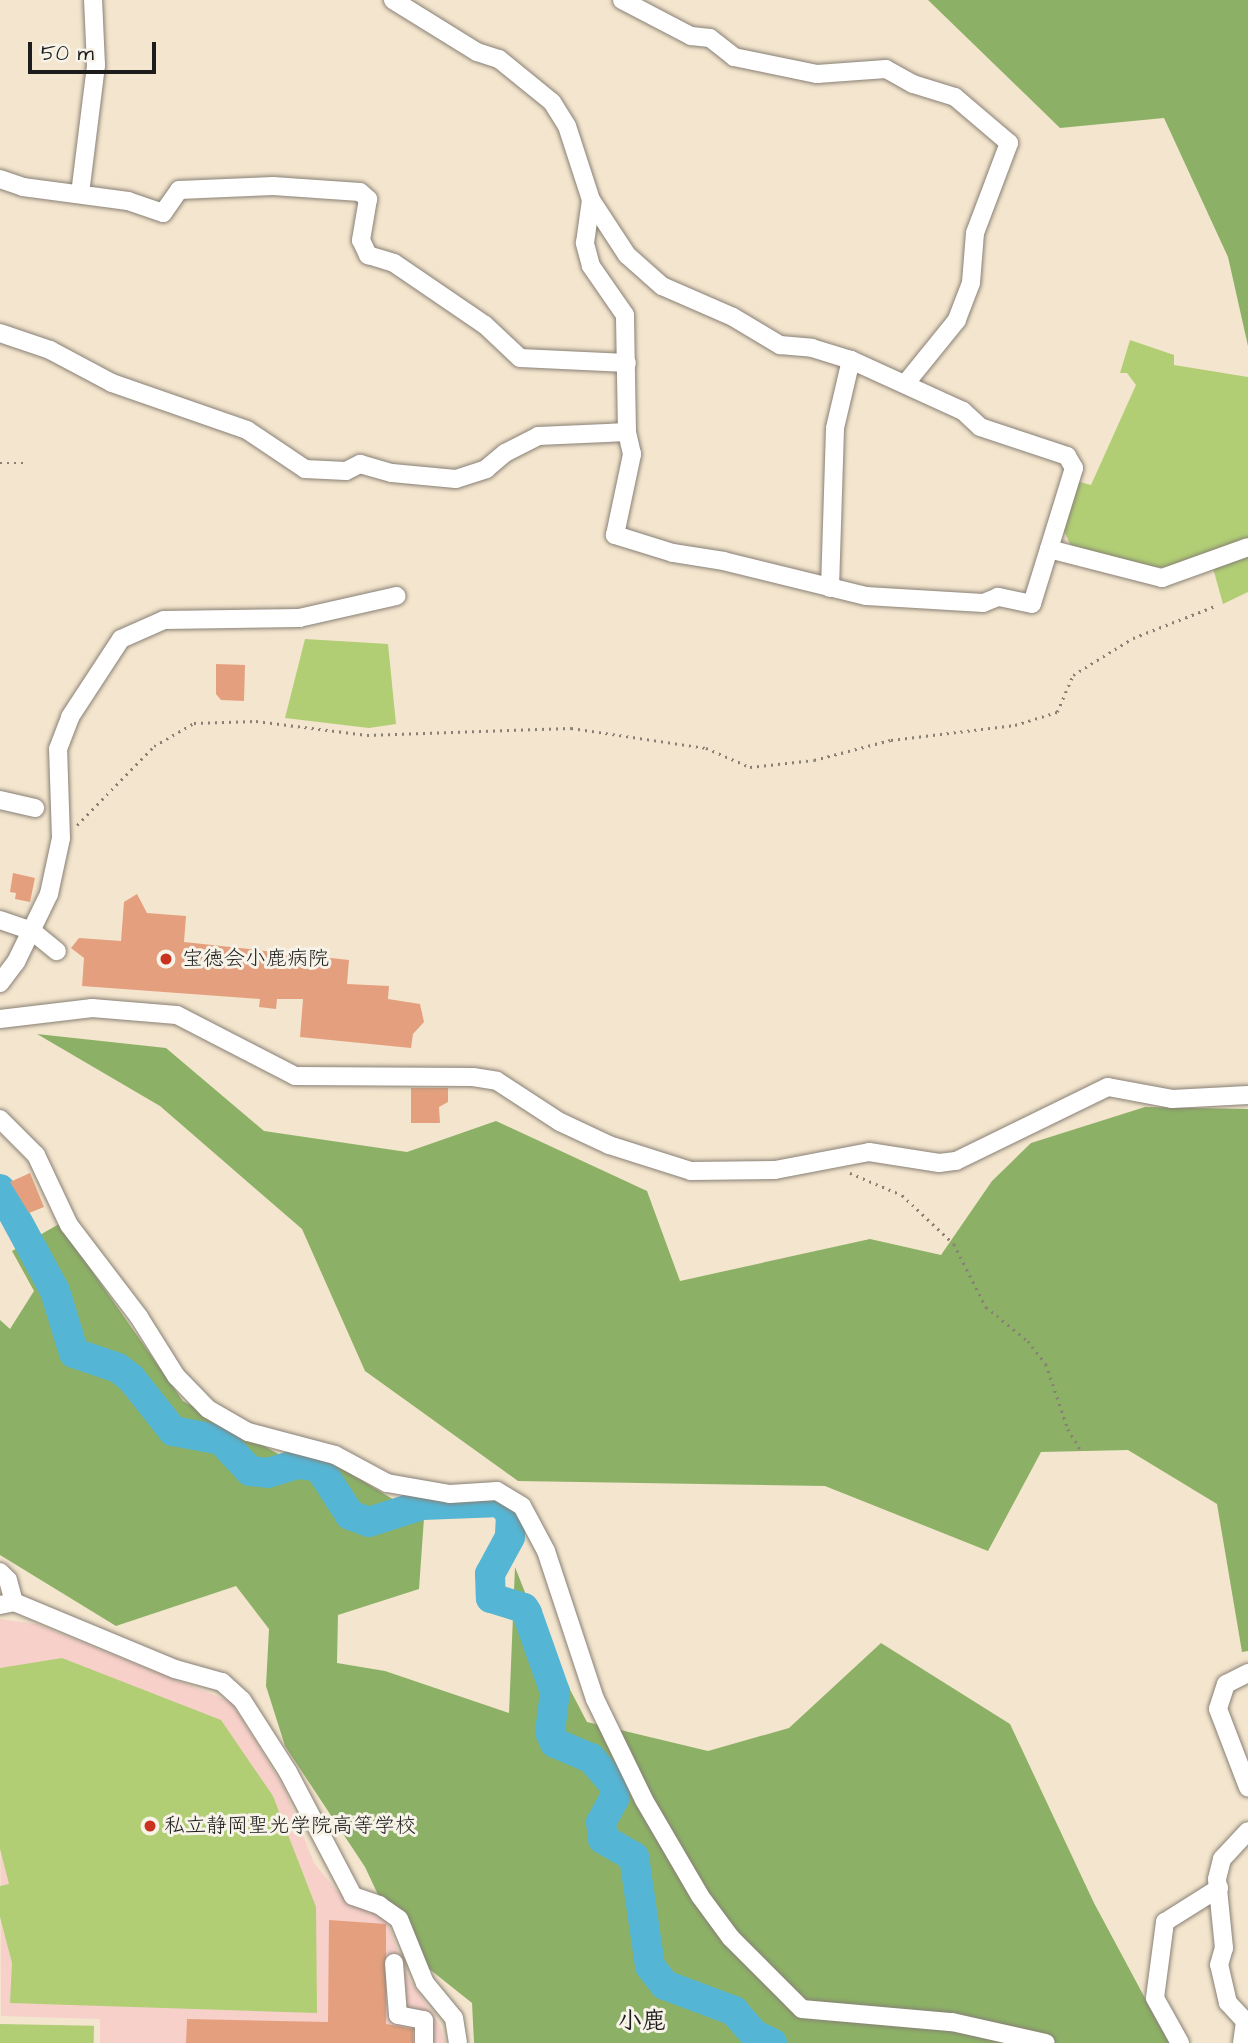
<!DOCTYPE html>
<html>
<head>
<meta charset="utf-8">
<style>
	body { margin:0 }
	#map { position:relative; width:1248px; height:2043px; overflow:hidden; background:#f4e5ce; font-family:"Architects Daughter","Klee One",sans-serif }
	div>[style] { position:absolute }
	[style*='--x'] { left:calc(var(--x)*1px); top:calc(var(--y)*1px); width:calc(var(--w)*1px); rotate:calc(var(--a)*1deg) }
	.built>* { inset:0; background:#f7d0ca }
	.green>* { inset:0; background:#b1ce75; transform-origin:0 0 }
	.forest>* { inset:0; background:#8cb166 }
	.river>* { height:30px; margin:-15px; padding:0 15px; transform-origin:15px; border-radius:15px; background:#55b5d4 }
	.building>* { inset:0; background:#e4a07e }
	.path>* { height:2.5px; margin-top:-1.25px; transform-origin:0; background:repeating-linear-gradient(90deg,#888075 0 2px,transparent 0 7px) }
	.roads { filter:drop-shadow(0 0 2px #888075) drop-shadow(0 0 2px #888075) }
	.minor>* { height:18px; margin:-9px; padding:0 9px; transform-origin:9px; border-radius:9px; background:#fff }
	.dots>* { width:19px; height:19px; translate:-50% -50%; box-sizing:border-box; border:4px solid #f7f3e8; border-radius:50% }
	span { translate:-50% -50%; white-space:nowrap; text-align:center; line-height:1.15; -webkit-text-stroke:6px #f7f3e8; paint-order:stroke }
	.poi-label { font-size:21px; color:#1c1c1c }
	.left { translate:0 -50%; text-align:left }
	.quarter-label { font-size:24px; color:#1c1c1c; font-weight:700 }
	.scale { position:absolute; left:28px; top:42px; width:128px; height:32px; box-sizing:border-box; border:4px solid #1c1c1c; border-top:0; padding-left:9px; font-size:21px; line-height:24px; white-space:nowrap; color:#1c1c1c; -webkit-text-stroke:5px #f7f3e8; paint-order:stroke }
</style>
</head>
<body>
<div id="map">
	<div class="built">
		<i style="clip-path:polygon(0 1619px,36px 1624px,231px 1702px,284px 1788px,314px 1863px,342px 1897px,386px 1917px,405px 1972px,440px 2026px,446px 2043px,100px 2043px,100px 2019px,1px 2016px)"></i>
	</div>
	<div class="green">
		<i style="clip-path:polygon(1130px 340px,1174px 355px,1174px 365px,1248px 377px,1248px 592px,1223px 604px,1209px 554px,1167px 567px,1146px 568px,1071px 546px,1063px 529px,1076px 481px,1091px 485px,1136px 385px,1127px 373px,1120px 373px)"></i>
		<i style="clip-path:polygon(305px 639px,388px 644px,396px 724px,369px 728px,285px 718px)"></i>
		<i style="clip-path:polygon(62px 1658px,221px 1720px,273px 1796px,316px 1907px,317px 2013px,10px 2003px,12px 1963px,0 1917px,0 1886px,9px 1884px,0 1849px,0 1668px)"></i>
		<i style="left:0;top:2024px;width:94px;height:19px;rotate:1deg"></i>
	</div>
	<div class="forest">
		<i style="clip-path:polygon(928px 0,1248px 0,1248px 346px,1228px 257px,1164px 118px,1060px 128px)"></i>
		<i style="clip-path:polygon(37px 1034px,166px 1048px,264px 1131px,407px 1152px,496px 1121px,647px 1191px,680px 1281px,870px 1239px,941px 1255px,992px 1181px,1031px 1143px,1145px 1107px,1248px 1109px,1248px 1651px,1242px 1652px,1217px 1504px,1128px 1450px,1041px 1452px,988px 1551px,825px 1486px,518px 1481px,365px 1371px,302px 1229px,160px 1106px)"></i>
		<i style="clip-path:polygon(59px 1224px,183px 1401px,282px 1456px,338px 1466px,424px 1518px,419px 1589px,338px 1615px,337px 1663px,385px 1671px,509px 1713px,515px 1567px,543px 1638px,587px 1722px,708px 1751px,789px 1728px,881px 1643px,1010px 1724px,1094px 1903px,1169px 2043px,474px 2043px,472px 2003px,403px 1948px,365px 1867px,285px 1746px,266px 1686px,269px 1629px,236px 1586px,116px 1626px,0 1555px,0 1320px,10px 1329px,34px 1291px,12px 1251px)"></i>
	</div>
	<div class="river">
		<i style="--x:0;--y:1189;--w:116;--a:61.7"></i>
		<i style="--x:55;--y:1291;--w:65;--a:73"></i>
		<i style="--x:74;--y:1353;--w:46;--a:18.8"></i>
		<i style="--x:118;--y:1368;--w:16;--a:38"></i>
		<i style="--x:131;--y:1378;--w:68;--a:51.6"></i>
		<i style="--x:173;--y:1431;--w:49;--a:10.6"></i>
		<i style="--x:221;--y:1440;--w:42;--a:46.9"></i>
		<i style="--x:250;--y:1471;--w:18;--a:6"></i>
		<i style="--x:268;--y:1473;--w:31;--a:-17"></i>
		<i style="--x:298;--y:1464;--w:21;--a:8"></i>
		<i style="--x:319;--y:1467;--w:57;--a:57.1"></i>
		<i style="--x:350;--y:1515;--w:20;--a:20"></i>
		<i style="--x:369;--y:1522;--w:56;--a:-17.8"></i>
		<i style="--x:422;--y:1505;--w:79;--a:-2.2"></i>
		<i style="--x:501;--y:1502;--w:16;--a:52"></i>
		<i style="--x:511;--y:1515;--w:22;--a:93"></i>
		<i style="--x:510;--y:1537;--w:42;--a:118.4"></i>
		<i style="--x:490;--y:1574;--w:24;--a:88"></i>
		<i style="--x:491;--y:1598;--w:34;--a:17"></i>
		<i style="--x:524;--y:1608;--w:6;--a:59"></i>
		<i style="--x:527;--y:1613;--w:84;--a:70.5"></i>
		<i style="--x:555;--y:1692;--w:40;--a:97.1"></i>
		<i style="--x:550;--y:1732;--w:12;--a:66"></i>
		<i style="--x:555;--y:1743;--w:39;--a:23"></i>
		<i style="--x:591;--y:1758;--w:37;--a:49"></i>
		<i style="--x:615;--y:1786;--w:13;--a:94"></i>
		<i style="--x:614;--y:1799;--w:26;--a:119"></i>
		<i style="--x:601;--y:1822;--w:17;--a:83"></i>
		<i style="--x:603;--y:1839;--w:36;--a:30"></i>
		<i style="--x:634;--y:1857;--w:110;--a:81.6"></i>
		<i style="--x:650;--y:1966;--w:24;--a:52"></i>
		<i style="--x:665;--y:1985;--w:74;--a:20.6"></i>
		<i style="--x:734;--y:2011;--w:32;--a:49"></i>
		<i style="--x:755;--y:2035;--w:19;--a:25"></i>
	</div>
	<div class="building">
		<i style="clip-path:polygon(216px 664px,245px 665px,244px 701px,221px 700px,216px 694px)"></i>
		<i style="clip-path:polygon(13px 873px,35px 878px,30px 902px,15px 899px,16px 893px,10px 892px)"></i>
		<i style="clip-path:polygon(137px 894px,147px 913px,186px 916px,184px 942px,349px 960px,347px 984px,389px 986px,388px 999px,420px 1004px,424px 1022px,413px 1034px,411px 1048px,300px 1037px,303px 999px,277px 999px,276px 1009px,259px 1007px,260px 999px,82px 986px,84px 958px,71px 948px,79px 938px,121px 941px,124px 902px)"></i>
		<i style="clip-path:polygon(411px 1088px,448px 1088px,448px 1102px,439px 1107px,440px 1123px,411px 1123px)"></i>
		<i style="clip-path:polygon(30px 1173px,44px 1207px,29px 1213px,10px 1182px)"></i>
		<i style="clip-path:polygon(329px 1920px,386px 1924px,386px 2024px,413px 2029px,413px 2043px,186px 2043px,187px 2019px,328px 2022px)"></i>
	</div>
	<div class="path">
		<i style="--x:0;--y:463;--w:23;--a:0"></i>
		<i style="--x:77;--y:825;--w:110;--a:-45.7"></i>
		<i style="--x:154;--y:746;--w:46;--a:-29.9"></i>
		<i style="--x:194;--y:723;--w:62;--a:-1.8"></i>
		<i style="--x:256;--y:721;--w:112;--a:7.2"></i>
		<i style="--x:367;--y:735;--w:204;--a:-2"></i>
		<i style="--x:571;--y:728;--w:136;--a:8.4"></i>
		<i style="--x:706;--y:748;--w:48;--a:23.4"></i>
		<i style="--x:750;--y:767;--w:64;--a:-6.2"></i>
		<i style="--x:814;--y:760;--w:80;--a:-14.6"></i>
		<i style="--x:891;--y:740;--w:125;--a:-6.9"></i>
		<i style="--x:1015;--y:725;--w:44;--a:-17.2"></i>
		<i style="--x:1057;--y:712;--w:40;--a:-66.6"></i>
		<i style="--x:1073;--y:675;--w:70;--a:-31.7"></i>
		<i style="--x:1133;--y:638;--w:88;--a:-21.3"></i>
		<i style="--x:850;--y:1173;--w:56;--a:22.9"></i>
		<i style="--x:902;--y:1195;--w:71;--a:43.3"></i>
		<i style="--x:954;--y:1244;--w:71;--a:63.1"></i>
		<i style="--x:986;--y:1307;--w:54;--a:39"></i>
		<i style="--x:1028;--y:1341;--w:29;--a:52"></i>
		<i style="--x:1046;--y:1364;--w:69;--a:71.3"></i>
		<i style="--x:1068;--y:1429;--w:23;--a:59"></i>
	</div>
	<div class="roads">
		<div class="minor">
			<i style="--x:393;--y:0;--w:99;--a:31.8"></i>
			<i style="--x:477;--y:52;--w:23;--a:18"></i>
			<i style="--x:499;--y:59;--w:68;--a:39.1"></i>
			<i style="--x:552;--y:102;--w:28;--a:58"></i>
			<i style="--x:567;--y:126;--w:78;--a:72"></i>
			<i style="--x:591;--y:200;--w:66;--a:56.8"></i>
			<i style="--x:627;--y:255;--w:47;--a:41.5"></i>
			<i style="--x:662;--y:286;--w:77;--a:23.6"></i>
			<i style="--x:733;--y:317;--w:55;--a:30.8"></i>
			<i style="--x:780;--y:345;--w:32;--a:5"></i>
			<i style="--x:812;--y:348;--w:41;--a:17.1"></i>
			<i style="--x:851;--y:360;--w:123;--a:24.5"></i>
			<i style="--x:963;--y:411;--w:23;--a:43"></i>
			<i style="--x:980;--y:427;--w:92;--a:18.4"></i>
			<i style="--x:1067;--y:456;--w:14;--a:60"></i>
			<i style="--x:1074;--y:468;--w:142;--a:107.2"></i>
			<i style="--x:1032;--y:604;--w:35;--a:-168"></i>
			<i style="--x:998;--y:597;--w:16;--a:158"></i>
			<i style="--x:983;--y:603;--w:117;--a:-176.6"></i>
			<i style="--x:866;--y:596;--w:146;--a:-166.2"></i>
			<i style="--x:724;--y:561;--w:52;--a:-171.1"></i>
			<i style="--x:673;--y:553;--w:61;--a:-162.8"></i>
			<i style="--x:615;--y:535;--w:83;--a:-78.1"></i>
			<i style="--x:632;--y:454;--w:23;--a:-103"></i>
			<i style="--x:627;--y:432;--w:117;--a:-91"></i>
			<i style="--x:625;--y:315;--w:60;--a:-124.8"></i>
			<i style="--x:591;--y:266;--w:24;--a:-105"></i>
			<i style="--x:585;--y:243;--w:43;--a:-82.1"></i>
			<i style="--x:622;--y:0;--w:78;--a:27.6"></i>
			<i style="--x:691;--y:36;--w:19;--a:6"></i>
			<i style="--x:710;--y:38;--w:31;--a:38"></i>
			<i style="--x:734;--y:57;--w:85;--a:11.6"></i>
			<i style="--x:817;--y:74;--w:69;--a:-4.1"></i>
			<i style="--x:886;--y:69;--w:31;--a:29"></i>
			<i style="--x:913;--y:84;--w:44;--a:17.2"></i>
			<i style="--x:955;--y:97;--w:71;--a:40.4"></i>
			<i style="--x:1009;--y:143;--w:96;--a:110.7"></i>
			<i style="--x:975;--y:233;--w:50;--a:94.6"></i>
			<i style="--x:971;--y:283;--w:40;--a:111"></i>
			<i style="--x:957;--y:320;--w:81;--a:129"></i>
			<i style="--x:0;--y:179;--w:24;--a:19"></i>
			<i style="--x:23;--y:187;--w:106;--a:7.6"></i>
			<i style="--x:128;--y:201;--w:37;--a:19"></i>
			<i style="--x:163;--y:213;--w:28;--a:-55"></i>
			<i style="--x:179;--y:190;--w:94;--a:-2.4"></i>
			<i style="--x:273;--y:186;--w:87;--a:3.9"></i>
			<i style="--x:360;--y:192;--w:11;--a:41"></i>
			<i style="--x:368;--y:199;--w:42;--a:99.7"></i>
			<i style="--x:361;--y:240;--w:17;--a:65"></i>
			<i style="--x:368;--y:255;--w:27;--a:17"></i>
			<i style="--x:394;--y:263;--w:110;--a:34.3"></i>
			<i style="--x:485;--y:325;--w:48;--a:43.3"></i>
			<i style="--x:520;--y:358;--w:107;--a:2.7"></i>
			<i style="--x:80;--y:194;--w:130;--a:-82.9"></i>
			<i style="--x:96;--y:65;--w:65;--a:-92.6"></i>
			<i style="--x:0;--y:333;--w:53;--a:18.8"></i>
			<i style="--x:50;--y:350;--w:70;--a:28"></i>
			<i style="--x:112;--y:383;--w:143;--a:19.2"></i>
			<i style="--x:247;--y:430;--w:70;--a:33.9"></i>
			<i style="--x:305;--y:469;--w:41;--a:2.8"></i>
			<i style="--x:346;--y:471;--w:16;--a:-27"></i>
			<i style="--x:360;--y:464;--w:33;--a:16"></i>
			<i style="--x:392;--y:473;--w:64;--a:5.4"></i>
			<i style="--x:456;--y:479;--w:32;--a:-18"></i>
			<i style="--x:486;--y:469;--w:25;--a:-40"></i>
			<i style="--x:505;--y:453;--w:37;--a:-27"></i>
			<i style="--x:538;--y:436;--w:89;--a:-2.6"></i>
			<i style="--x:1049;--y:549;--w:117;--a:14.4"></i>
			<i style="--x:1162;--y:578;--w:91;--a:-19.8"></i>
			<i style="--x:830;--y:588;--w:160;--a:-88.2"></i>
			<i style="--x:835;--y:428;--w:70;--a:-76.8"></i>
			<i style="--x:0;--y:800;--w:36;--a:13"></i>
			<i style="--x:0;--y:920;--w:34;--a:19"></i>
			<i style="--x:32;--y:931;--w:32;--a:39"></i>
			<i style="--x:0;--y:983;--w:26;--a:-53"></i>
			<i style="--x:16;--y:962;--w:76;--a:-64.1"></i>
			<i style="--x:49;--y:894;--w:57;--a:-77.9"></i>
			<i style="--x:61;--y:838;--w:89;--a:-91.9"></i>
			<i style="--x:58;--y:749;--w:34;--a:-69"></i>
			<i style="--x:70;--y:717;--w:93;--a:-56.8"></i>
			<i style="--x:121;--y:639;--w:47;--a:-23.8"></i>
			<i style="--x:164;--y:620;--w:135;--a:-0.8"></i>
			<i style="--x:299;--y:618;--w:100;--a:-12.7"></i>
			<i style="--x:0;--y:1019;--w:93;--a:-6.8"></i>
			<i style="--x:92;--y:1008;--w:85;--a:4.7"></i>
			<i style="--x:177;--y:1015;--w:133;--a:27.3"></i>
			<i style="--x:295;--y:1076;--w:178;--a:0.3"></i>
			<i style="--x:473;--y:1077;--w:24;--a:9"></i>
			<i style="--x:497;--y:1081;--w:75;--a:33.1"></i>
			<i style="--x:560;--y:1122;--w:54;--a:25.1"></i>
			<i style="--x:609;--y:1145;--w:86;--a:17.6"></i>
			<i style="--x:691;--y:1171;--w:84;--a:-0.7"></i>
			<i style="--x:775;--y:1170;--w:96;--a:-10.8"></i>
			<i style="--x:869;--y:1152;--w:71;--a:8.9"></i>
			<i style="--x:939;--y:1163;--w:17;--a:-7"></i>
			<i style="--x:956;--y:1161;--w:169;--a:-26"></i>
			<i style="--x:1108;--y:1087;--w:65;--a:10.6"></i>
			<i style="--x:1172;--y:1099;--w:76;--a:-3"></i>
			<i style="--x:0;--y:1119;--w:51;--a:45"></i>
			<i style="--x:36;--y:1155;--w:77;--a:64.8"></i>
			<i style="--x:69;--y:1225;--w:116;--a:52.7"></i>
			<i style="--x:139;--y:1317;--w:70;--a:57.9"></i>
			<i style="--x:176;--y:1376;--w:46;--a:45.9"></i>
			<i style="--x:208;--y:1409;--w:46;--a:29.9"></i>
			<i style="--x:248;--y:1432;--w:90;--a:14.8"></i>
			<i style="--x:335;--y:1455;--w:59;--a:28.3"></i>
			<i style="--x:387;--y:1483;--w:64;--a:9.9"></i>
			<i style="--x:450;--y:1494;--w:47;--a:-3.7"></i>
			<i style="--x:497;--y:1491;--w:29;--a:31"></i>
			<i style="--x:522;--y:1506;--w:51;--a:61.9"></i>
			<i style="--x:546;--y:1551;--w:156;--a:71.7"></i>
			<i style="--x:595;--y:1699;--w:112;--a:64.1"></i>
			<i style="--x:644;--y:1800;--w:111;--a:59.7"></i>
			<i style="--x:700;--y:1896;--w:52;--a:53.6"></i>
			<i style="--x:731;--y:1938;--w:100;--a:45"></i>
			<i style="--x:802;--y:2009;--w:151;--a:5"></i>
			<i style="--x:952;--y:2022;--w:96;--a:12.6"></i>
			<i style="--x:0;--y:1572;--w:11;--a:45"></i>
			<i style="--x:8;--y:1580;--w:23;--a:75"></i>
			<i style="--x:0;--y:1605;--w:14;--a:-12"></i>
			<i style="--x:14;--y:1602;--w:174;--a:22.6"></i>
			<i style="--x:175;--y:1669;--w:49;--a:15.5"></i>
			<i style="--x:222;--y:1682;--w:27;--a:42"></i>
			<i style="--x:242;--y:1700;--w:85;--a:57.4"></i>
			<i style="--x:288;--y:1772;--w:140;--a:62.3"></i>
			<i style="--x:353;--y:1896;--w:28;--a:19"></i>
			<i style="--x:379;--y:1905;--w:24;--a:35"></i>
			<i style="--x:399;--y:1919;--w:69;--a:67.9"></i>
			<i style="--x:425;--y:1983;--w:45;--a:50.4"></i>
			<i style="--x:454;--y:2018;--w:25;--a:81"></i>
			<i style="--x:1248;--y:1673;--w:25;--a:153"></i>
			<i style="--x:1226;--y:1684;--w:26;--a:108"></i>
			<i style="--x:1218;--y:1709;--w:84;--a:69"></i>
			<i style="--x:394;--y:1963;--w:52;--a:85.6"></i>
			<i style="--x:398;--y:2015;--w:26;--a:11"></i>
			<i style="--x:424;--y:2020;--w:23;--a:90"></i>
			<i style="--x:1180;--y:2043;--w:51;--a:-119.1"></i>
			<i style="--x:1155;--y:1998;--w:77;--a:-82.5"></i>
			<i style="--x:1165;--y:1922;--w:64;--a:-32.2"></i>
			<i style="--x:1242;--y:2043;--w:22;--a:-82"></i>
			<i style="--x:1245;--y:2021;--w:25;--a:-133"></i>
			<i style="--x:1228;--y:2003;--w:39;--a:-103"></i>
			<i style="--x:1219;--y:1965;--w:18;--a:-74"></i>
			<i style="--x:1224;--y:1948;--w:69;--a:-95.8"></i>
			<i style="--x:1217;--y:1879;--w:21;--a:-76"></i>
			<i style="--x:1222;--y:1859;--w:38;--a:-47"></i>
		</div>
	</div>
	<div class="dots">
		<i style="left:166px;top:959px;background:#c8321e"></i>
		<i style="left:150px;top:1826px;background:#c8321e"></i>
	</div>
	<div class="poi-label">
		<span class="left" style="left:182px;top:959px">宝徳会小鹿病院</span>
		<span class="left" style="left:164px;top:1826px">私立静岡聖光学院高等学校</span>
	</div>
	<div class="quarter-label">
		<span style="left:642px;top:2022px">小鹿</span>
	</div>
	<div class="scale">50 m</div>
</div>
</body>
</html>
